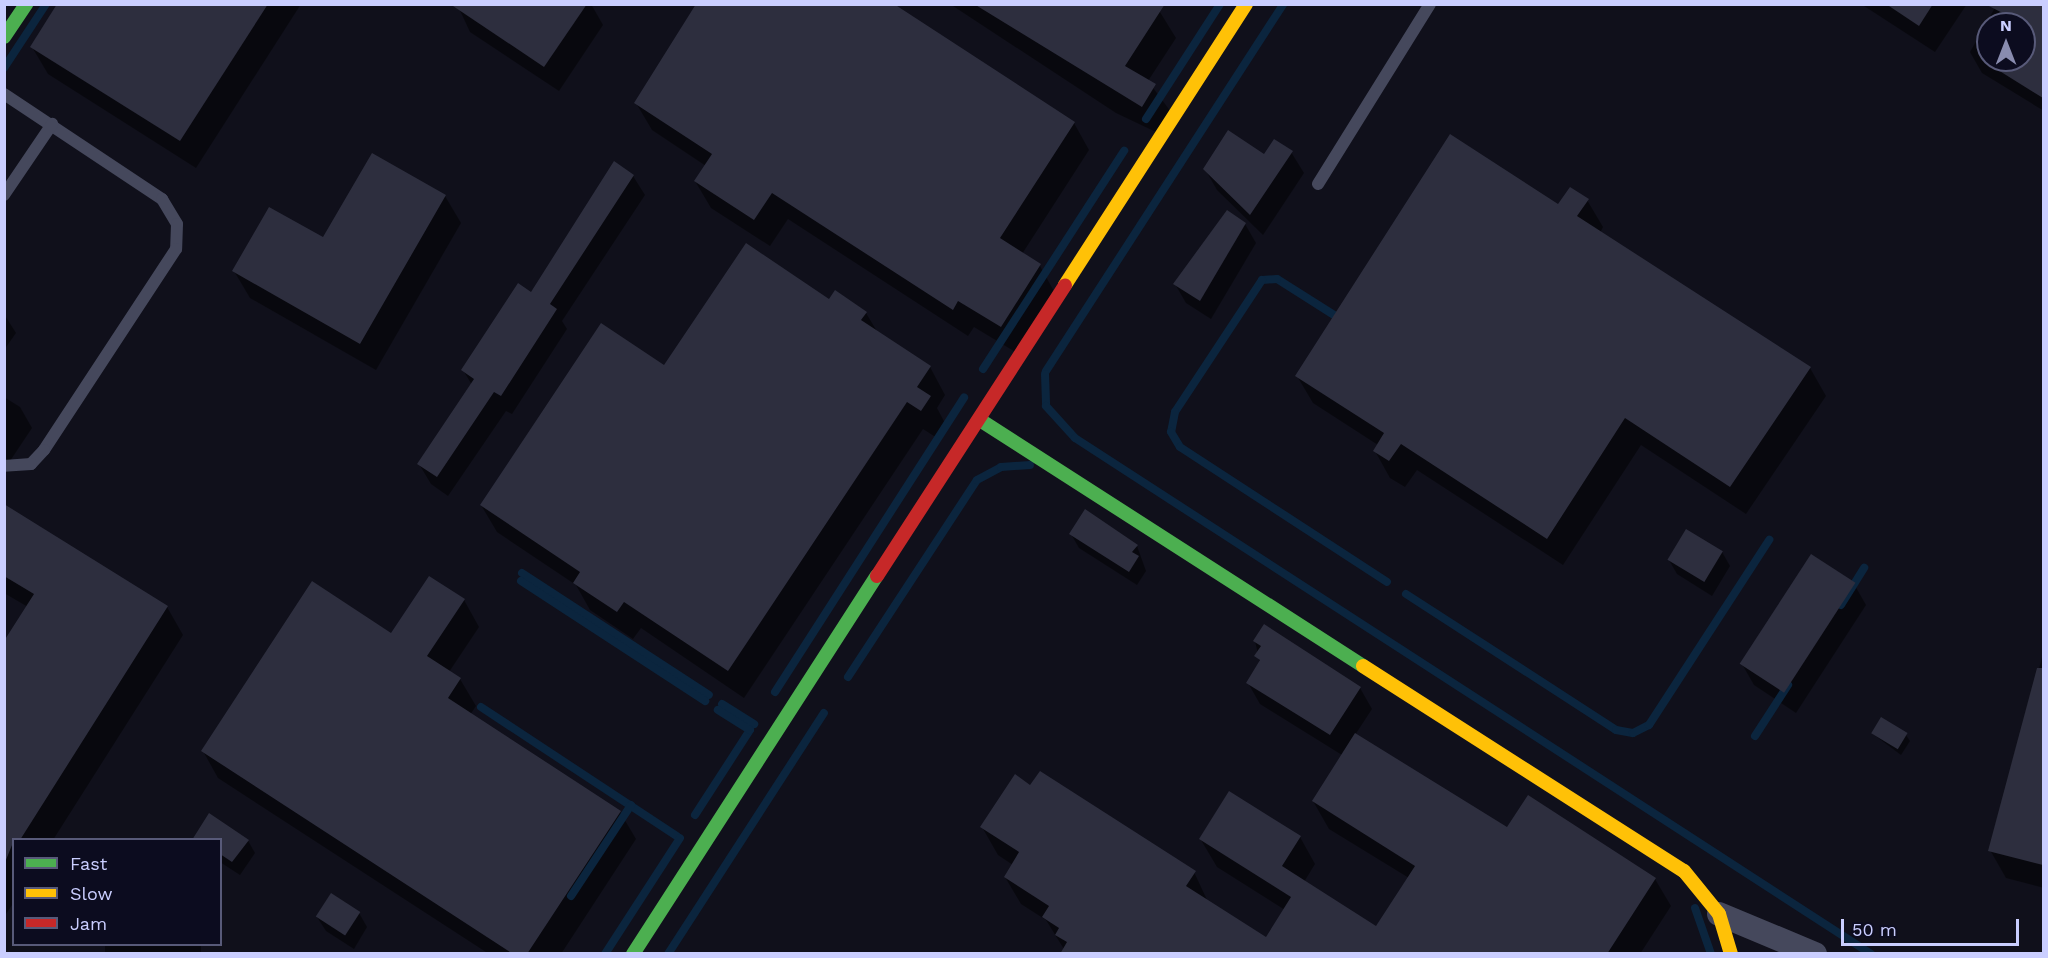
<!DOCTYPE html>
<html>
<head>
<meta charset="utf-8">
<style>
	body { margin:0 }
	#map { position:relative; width:2048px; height:958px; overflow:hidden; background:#10101b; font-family:"Work Sans",sans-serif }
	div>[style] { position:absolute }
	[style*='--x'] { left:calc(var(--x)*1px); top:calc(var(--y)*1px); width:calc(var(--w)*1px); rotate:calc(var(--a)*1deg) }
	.shadow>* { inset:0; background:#0007; transform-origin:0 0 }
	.stream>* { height:8px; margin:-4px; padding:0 4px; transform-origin:4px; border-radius:4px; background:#0b253e }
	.building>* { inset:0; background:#2d2e3e; transform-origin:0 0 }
	.lane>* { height:12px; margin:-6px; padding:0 6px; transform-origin:6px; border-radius:6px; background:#45485c }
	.street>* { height:24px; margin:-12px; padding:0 12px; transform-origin:12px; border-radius:12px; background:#45485c }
	.fast>* { height:14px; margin:-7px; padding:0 7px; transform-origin:7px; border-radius:7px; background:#4caf50 }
	.slow>* { height:14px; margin:-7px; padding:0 7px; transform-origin:7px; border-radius:7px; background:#ffc107 }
	.jam>* { height:14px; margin:-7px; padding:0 7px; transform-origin:7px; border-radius:7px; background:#c62828 }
	span { translate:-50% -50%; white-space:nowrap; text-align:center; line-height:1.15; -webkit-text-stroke:6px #0c0c1f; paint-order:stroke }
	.frame { position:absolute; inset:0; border:6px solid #caceff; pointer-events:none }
	.legend { position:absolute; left:12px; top:838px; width:210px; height:108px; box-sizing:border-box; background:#0c0c1f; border:2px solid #585a79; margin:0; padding:8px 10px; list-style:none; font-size:18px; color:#caceff }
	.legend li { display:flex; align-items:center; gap:12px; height:30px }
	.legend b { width:30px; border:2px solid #585a79 }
	.north { position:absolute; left:1976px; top:12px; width:60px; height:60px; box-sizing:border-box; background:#0c0c1f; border:2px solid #585a79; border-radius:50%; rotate:0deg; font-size:16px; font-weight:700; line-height:24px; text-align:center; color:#caceff }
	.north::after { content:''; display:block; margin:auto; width:21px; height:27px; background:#898caf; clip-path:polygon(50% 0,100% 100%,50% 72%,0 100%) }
	.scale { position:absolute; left:1841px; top:919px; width:178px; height:27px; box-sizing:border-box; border:3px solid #caceff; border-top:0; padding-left:8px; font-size:18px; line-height:21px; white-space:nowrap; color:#caceff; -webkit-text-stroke:4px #0c0c1f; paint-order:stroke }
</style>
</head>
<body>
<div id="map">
	<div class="shadow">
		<i style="clip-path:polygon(59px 4px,301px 4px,196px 168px,48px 74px,32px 47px)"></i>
		<i style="clip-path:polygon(457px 4px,591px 4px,603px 25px,559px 91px,470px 32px)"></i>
		<i style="clip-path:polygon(950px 4px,1155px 4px,1176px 38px,1148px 81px,1171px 112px,1158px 133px,1116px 113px)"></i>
		<i style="clip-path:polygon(1861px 4px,1967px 4px,1935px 52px)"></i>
		<i style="clip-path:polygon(evenodd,1997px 4px,2044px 4px,2044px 111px,1982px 73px,1970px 52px,1997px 4px,1988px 24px,2024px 24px,2024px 60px,1988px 60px,1988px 24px)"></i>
		<i style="clip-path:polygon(636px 103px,1074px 123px,1089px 150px,1022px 254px,1040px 266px,1055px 293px,1017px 353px,974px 327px,968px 336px,788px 219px,770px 246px,711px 208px,695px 181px,706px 166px,652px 130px)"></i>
		<i style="clip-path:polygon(1291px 152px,1304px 173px,1263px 235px,1217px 190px,1205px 169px)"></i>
		<i style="clip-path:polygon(633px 176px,645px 195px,562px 321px,567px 329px,512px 414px,506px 411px,448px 496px,431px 484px,419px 464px,472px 385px,463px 370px)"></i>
		<i style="clip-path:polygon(445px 196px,461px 223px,376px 370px,250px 298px,234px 271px)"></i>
		<i style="clip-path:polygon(1587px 200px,1603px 227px,1600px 233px,1810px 368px,1826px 396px,1746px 514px,1641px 445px,1563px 565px,1417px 470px,1405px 487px,1390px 478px,1375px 451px,1378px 445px,1313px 403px,1297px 376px,1559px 206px)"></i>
		<i style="clip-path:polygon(1245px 224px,1256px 243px,1211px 319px,1186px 303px,1175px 284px)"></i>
		<i style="clip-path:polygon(830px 301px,866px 313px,878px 333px,930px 367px,945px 395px,937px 408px,946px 425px,937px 438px,923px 429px,744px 698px,641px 628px,633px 639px,590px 610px,576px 585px,497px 532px,481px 505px,665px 367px)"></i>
		<i style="clip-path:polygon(4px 314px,16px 333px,4px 350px)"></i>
		<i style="clip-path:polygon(4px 397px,20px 407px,32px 428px,10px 461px,4px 458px)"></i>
		<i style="clip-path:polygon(4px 506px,167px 607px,183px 635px,53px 840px,14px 840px,14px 902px,4px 917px,4px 644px,28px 607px,4px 593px)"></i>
		<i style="clip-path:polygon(1071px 534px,1137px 546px,1146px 571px,1137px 585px,1079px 548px)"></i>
		<i style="clip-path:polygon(1722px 552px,1730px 566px,1712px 596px,1677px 574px,1669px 560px)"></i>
		<i style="clip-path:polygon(1811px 556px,1854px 584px,1866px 605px,1796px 713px,1754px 685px,1742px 664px)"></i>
		<i style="clip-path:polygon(464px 600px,479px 627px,449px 672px,460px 679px,476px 706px,470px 715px,620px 812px,636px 839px,561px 954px,489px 954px,218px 778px,203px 751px,392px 635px)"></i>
		<i style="clip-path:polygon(1255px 641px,1360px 688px,1372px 709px,1355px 735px,1507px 829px,1655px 879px,1671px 906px,1640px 954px,1067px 954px,1046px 920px,1021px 904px,1005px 877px,1013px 865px,998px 855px,982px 827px,1031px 787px,1194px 872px,1208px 902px,1266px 939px,1285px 910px,1217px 867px,1201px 840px,1300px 837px,1315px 864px,1304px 882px,1376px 928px,1409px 878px,1329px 829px,1313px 801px,1342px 755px,1260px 704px,1248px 683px,1260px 663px)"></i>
		<i style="clip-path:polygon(2044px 650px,2044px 888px,2006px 878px,1990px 850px)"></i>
		<i style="clip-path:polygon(1873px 734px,1906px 735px,1910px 741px,1901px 755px)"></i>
		<i style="clip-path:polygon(247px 839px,255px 853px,240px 875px,220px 862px,220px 840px)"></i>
		<i style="clip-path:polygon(359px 913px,367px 927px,354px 949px,326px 931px,317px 917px)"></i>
		<i style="left:105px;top:944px;width:96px;height:10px"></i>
	</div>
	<div class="stream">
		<i style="--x:4;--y:68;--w:77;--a:-56.7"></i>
		<i style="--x:1146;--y:119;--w:137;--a:-57.2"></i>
		<i style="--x:1334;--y:315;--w:67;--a:-147.7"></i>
		<i style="--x:1277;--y:279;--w:15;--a:176"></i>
		<i style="--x:1262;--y:280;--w:158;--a:123.4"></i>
		<i style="--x:1175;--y:412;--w:20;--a:101"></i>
		<i style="--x:1171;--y:432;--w:17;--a:59"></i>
		<i style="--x:1180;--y:447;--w:247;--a:33.1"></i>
		<i style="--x:983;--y:369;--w:260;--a:-57.1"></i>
		<i style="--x:1046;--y:371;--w:437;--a:-57.1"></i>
		<i style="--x:1045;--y:374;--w:32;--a:88"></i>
		<i style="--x:1046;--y:406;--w:43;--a:47.8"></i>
		<i style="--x:1075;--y:438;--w:949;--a:32.95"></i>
		<i style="--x:522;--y:573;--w:223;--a:33.1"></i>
		<i style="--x:521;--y:581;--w:220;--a:33.1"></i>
		<i style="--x:1406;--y:594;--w:250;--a:32.9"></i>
		<i style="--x:1616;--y:730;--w:17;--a:10"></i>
		<i style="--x:1633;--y:733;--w:18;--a:-27"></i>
		<i style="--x:1649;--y:725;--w:221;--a:-57"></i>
		<i style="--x:1841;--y:605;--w:44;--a:-58.1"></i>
		<i style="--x:848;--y:677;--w:235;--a:-56.8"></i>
		<i style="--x:977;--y:480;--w:27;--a:-28"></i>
		<i style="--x:1001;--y:467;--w:29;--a:-4"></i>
		<i style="--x:775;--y:692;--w:350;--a:-57.3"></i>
		<i style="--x:722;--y:704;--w:38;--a:32"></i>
		<i style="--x:481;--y:707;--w:235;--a:33.4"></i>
		<i style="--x:1755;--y:736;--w:61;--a:-57.1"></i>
		<i style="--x:695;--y:815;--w:101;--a:-57.1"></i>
		<i style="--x:750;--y:730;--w:38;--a:-148"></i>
		<i style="--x:571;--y:896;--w:109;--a:-56.6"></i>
		<i style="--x:1695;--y:908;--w:49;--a:70.8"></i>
		<i style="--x:605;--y:954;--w:138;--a:-57.1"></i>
		<i style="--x:668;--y:954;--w:287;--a:-57.1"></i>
	</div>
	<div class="building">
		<i style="clip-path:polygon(57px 4px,268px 4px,180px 141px,30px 47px)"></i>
		<i style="clip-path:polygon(450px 4px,587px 4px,544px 67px)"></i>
		<i style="clip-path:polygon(696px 4px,894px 4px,1075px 122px,1000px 238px,1041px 264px,1001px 327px,958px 301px,953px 310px,772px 193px,754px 220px,694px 181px,712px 154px,634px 103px)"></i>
		<i style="clip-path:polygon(974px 4px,1165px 4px,1125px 66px,1156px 84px,1142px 107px)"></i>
		<i style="clip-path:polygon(1886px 4px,1933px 4px,1919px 26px)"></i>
		<i style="clip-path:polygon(1985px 4px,2043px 4px,2043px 98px,1982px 60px,2024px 60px,2024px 24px)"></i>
		<i style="clip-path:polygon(1228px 130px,1264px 154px,1274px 139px,1293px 151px,1250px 215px,1203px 169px)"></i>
		<i style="clip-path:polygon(1450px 134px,1558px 204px,1570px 187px,1589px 199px,1577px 216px,1811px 367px,1730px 487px,1625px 418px,1547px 539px,1401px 444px,1389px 461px,1373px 451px,1384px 433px,1295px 376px)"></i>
		<i style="clip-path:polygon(372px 153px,446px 195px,360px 344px,232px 271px,269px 207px,323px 237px)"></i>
		<i style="clip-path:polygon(614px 161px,634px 175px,550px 304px,557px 309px,501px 396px,494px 392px,437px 477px,417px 464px,474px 379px,461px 370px,518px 283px,531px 292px)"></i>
		<i style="clip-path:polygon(1227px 210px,1246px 223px,1200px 301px,1173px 284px)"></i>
		<i style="clip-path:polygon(746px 243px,829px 299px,835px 290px,867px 312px,861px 320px,931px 366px,917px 387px,931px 396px,921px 411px,907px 402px,728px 671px,624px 602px,617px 612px,573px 583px,580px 572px,480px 505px,601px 323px,664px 365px)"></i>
		<i style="clip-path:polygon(4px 504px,168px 606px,20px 840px,14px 840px,4px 865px,4px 641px,34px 594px,4px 576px)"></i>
		<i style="clip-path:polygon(1085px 509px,1138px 545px,1132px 552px,1139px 556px,1129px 572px,1069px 534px)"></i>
		<i style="left:1686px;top:529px;width:43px;height:36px;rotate:31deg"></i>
		<i style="left:1811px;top:554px;width:53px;height:131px;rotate:33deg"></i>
		<i style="clip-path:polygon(429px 576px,465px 599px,427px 656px,461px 678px,448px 698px,621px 811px,527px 954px,513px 954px,201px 751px,312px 581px,391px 633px)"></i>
		<i style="clip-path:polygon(1264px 624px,1361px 687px,1330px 735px,1246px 683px,1260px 660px,1254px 656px,1261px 646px,1253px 641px)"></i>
		<i style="clip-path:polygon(2037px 668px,2043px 668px,2043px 865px,1988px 851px)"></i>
		<i style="left:1881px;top:717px;width:31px;height:19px;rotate:31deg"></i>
		<i style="clip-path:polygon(1355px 733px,1507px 827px,1528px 795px,1656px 878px,1607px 954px,1060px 954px,1067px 942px,1055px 935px,1059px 928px,1042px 917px,1049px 906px,1004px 877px,1019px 852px,980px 827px,1015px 774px,1030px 785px,1040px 771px,1196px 871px,1186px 886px,1266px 937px,1291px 897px,1199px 839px,1229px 791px,1301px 836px,1282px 866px,1376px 926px,1415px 866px,1312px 801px)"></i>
		<i style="clip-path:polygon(209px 813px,249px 840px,232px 862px,220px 854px,220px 840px,192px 840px)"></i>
		<i style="left:331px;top:893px;width:35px;height:28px;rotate:33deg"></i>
	</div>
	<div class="lane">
		<i style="--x:4;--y:94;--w:190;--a:33.6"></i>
		<i style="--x:162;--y:199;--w:29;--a:59"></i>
		<i style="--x:177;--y:224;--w:25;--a:92"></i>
		<i style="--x:176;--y:249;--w:240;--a:123.3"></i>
		<i style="--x:44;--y:450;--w:19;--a:133"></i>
		<i style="--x:31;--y:464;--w:27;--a:176"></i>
		<i style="--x:1318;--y:184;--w:212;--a:-58.1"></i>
		<i style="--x:4;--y:195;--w:86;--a:-55.9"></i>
	</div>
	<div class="street">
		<i style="--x:1719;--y:914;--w:104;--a:22.6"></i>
	</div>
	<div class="fast">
		<i style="--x:4;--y:37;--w:40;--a:-56"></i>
		<i style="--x:980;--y:420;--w:455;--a:32.7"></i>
		<i style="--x:633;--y:954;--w:450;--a:-57.2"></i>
	</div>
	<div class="slow">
		<i style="--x:1065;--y:285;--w:334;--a:-57.2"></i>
		<i style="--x:1363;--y:666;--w:381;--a:32.6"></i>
		<i style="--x:1684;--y:871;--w:55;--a:50.9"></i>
		<i style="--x:1719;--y:914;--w:42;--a:73.3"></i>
	</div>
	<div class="jam">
		<i style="--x:877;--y:576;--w:346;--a:-57.1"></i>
	</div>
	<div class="frame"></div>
	<ul class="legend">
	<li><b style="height:8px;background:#4caf50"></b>Fast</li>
	<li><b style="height:8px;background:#ffc107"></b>Slow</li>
	<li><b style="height:8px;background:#c62828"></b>Jam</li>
	</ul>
	<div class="north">N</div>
	<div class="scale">50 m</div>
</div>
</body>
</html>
